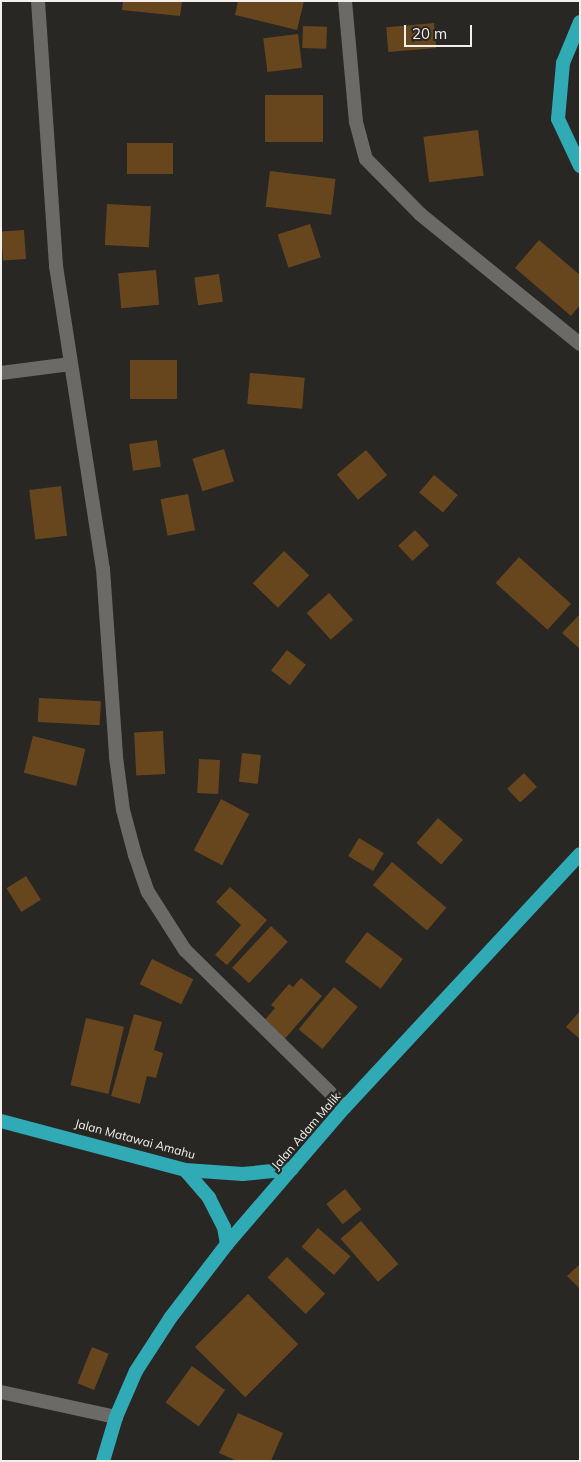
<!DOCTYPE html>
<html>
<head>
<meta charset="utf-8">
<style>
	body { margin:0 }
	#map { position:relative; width:581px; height:1462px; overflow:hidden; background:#282723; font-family:Mulish,sans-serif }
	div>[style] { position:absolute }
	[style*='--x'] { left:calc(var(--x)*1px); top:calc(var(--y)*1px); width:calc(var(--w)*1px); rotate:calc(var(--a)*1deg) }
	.building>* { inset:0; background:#67461d; transform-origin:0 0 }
	.minor>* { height:14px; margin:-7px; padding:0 7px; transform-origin:7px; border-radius:7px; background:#6b6a66 }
	.trunk>* { height:14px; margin:-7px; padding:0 7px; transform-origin:7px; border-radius:7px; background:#30aab5 }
	span { translate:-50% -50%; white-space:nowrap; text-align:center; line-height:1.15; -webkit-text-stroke:4.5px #282723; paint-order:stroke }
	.street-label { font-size:12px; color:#f1f0ed }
	.frame { position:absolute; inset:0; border:2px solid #f1f0ed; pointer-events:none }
	.scale { position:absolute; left:404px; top:25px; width:68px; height:22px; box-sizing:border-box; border:2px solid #f1f0ed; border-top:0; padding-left:6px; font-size:15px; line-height:18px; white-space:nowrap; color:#f1f0ed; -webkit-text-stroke:4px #282723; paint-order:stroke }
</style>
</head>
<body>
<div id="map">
	<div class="building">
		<i style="clip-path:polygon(123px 1px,182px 1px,180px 16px,122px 10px)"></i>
		<i style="clip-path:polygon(238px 1px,304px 1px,297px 30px,235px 15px)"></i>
		<i style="left:434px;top:23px;width:25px;height:48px;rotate:85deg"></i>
		<i style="left:303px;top:26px;width:24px;height:22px;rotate:2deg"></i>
		<i style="left:298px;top:34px;width:34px;height:35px;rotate:83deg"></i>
		<i style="left:265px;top:95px;width:58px;height:47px"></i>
		<i style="left:478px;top:130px;width:46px;height:55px;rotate:83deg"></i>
		<i style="left:173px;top:143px;width:31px;height:46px;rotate:90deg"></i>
		<i style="left:270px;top:171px;width:66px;height:36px;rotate:7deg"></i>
		<i style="left:107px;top:204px;width:44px;height:41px;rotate:3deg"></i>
		<i style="left:310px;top:224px;width:35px;height:34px;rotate:72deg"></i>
		<i style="left:24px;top:230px;width:29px;height:23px;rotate:86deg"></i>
		<i style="clip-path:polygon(539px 240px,580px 275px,580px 305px,571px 316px,515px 268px)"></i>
		<i style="left:156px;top:270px;width:35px;height:38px;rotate:85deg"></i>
		<i style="left:219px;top:274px;width:28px;height:25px;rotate:82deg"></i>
		<i style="left:130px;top:360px;width:47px;height:39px"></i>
		<i style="left:250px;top:373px;width:55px;height:31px;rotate:5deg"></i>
		<i style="left:157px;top:440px;width:27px;height:28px;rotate:82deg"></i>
		<i style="left:224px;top:449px;width:34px;height:33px;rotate:73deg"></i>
		<i style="left:366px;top:450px;width:33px;height:38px;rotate:50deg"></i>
		<i style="left:434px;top:475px;width:31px;height:23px;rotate:40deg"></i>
		<i style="left:61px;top:486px;width:50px;height:32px;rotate:83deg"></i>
		<i style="left:188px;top:494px;width:37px;height:28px;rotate:79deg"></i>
		<i style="left:415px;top:530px;width:21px;height:23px;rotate:47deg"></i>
		<i style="left:284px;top:551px;width:35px;height:45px;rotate:44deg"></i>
		<i style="left:519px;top:557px;width:70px;height:35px;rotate:42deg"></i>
		<i style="left:329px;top:593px;width:36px;height:30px;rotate:48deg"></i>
		<i style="clip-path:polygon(580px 614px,580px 649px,562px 633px)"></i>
		<i style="left:287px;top:650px;width:24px;height:26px;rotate:38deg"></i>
		<i style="left:39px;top:698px;width:62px;height:24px;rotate:3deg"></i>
		<i style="left:163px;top:731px;width:43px;height:29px;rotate:87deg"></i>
		<i style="left:33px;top:736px;width:54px;height:38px;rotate:14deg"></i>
		<i style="left:242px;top:753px;width:19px;height:29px;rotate:6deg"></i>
		<i style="left:199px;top:759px;width:21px;height:34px;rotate:3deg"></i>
		<i style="left:524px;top:773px;width:19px;height:23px;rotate:47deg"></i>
		<i style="left:221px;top:799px;width:32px;height:58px;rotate:28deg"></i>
		<i style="left:438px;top:818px;width:33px;height:33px;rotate:41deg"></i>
		<i style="left:359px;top:838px;width:29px;height:21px;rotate:31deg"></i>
		<i style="left:392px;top:862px;width:71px;height:30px;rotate:40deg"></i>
		<i style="left:26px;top:876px;width:28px;height:23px;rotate:58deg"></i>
		<i style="clip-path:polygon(230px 887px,267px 920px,227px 965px,215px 955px,241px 925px,216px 902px)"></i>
		<i style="left:271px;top:926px;width:23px;height:57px;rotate:43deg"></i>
		<i style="left:367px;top:932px;width:45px;height:37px;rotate:37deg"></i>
		<i style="left:152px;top:959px;width:46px;height:28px;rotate:26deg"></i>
		<i style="clip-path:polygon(301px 978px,322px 996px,283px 1041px,262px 1023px,275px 1008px,271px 1005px,289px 984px,293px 987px)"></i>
		<i style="left:334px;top:987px;width:31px;height:55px;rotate:40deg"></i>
		<i style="clip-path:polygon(580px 1011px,580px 1039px,566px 1027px)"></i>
		<i style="clip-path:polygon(134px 1014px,162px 1022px,154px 1050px,163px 1053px,156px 1078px,147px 1076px,140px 1104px,111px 1096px)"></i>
		<i style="left:86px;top:1018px;width:39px;height:69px;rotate:13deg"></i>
		<i style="left:345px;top:1189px;width:26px;height:24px;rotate:51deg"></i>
		<i style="left:361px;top:1221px;width:57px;height:27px;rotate:49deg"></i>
		<i style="left:318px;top:1228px;width:43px;height:25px;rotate:41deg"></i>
		<i style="left:287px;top:1257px;width:53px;height:28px;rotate:44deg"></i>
		<i style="clip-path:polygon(580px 1264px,580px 1289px,567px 1276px)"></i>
		<i style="left:248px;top:1294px;width:71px;height:75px;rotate:45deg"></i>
		<i style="left:92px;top:1347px;width:18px;height:39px;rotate:22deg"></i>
		<i style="left:192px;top:1366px;width:41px;height:45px;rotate:36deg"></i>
		<i style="clip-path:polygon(238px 1413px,283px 1433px,271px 1461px,237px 1461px,219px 1453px)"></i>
	</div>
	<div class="minor">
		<i style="--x:38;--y:1;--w:266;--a:86.1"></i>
		<i style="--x:56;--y:266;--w:307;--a:81.2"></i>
		<i style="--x:103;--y:569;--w:188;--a:86"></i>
		<i style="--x:116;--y:757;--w:53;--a:82.5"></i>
		<i style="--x:123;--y:810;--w:47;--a:75.1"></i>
		<i style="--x:135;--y:855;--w:39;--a:71"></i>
		<i style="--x:148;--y:892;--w:69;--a:57.5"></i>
		<i style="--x:185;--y:950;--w:224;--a:44.5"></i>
		<i style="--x:345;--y:1;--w:121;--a:84.8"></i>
		<i style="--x:356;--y:122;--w:38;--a:75"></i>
		<i style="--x:366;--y:159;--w:77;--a:45.5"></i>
		<i style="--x:420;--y:214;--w:206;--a:39.1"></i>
		<i style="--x:1;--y:373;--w:70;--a:-7.4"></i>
		<i style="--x:1;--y:1392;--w:118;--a:12.3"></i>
	</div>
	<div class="trunk">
		<i style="--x:580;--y:22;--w:44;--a:112.5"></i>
		<i style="--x:563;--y:63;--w:56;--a:95.1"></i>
		<i style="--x:558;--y:119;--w:52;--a:64.9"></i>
		<i style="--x:1;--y:1121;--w:190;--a:14.9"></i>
		<i style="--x:185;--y:1170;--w:58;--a:3.9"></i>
		<i style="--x:243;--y:1174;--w:49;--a:-5.8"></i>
		<i style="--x:185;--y:1170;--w:37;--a:49"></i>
		<i style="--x:209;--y:1198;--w:33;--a:63"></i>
		<i style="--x:224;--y:1227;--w:17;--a:80"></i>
		<i style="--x:103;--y:1461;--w:46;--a:-73.5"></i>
		<i style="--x:116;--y:1417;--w:50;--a:-66.5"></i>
		<i style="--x:136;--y:1371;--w:64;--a:-57.1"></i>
		<i style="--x:171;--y:1317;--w:92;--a:-52.5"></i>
		<i style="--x:227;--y:1244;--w:181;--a:-49.3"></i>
		<i style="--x:345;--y:1107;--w:345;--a:-47.1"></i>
	</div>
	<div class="street-label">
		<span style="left:306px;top:1131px;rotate:-49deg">Jalan Adam Malik</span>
		<span style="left:135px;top:1139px;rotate:15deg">Jalan Matawai Amahu</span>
	</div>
	<div class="frame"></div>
	<div class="scale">20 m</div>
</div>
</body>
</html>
